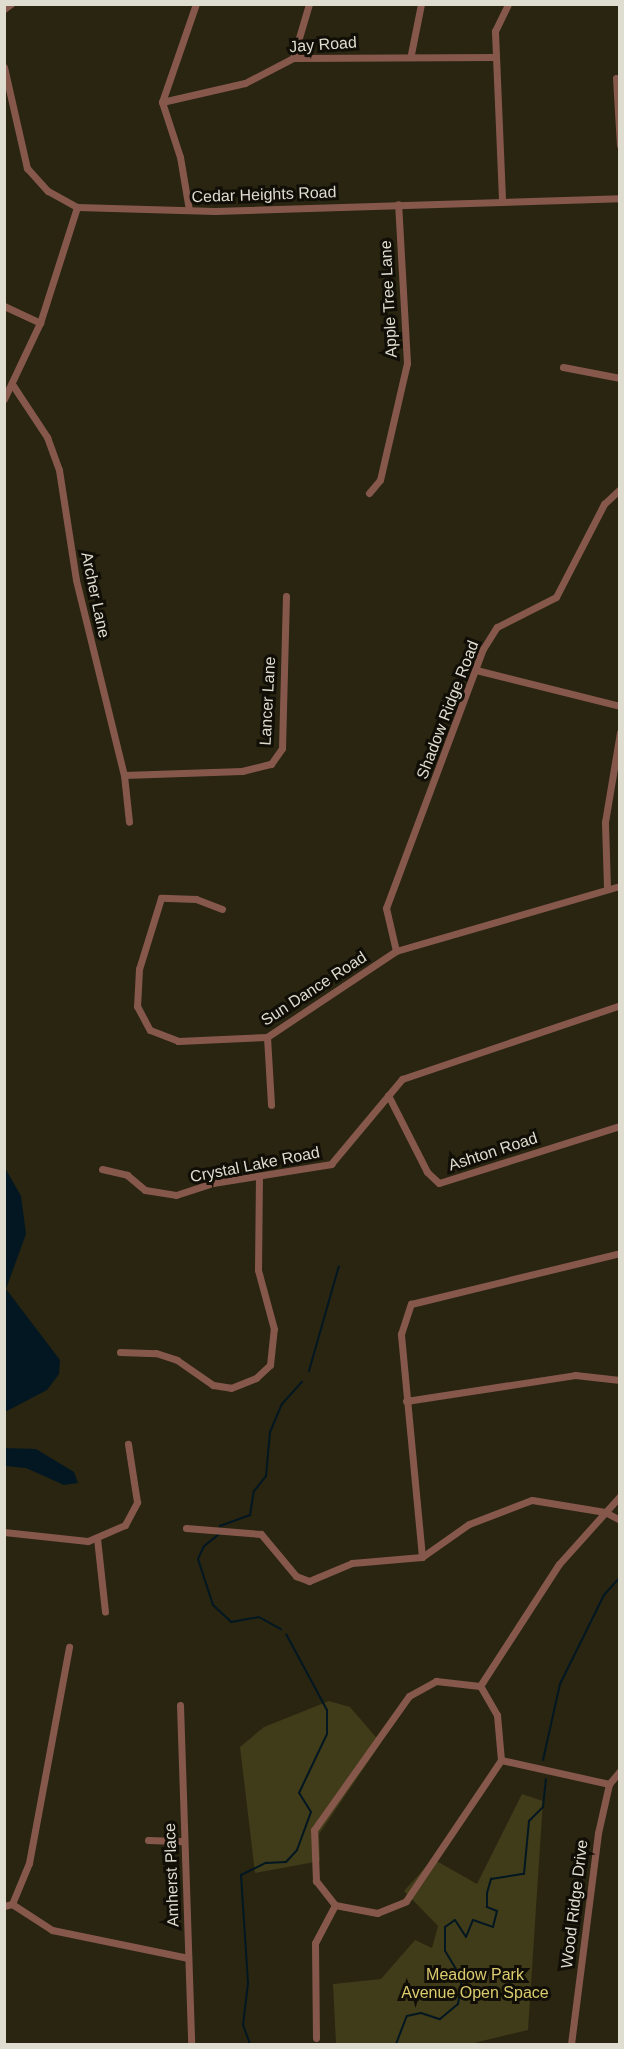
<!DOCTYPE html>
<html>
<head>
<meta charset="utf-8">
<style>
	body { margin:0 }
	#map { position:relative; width:624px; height:2049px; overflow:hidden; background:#292511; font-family:Helvetica,sans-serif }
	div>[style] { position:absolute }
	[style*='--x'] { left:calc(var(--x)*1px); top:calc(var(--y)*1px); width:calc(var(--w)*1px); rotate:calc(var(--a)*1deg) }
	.green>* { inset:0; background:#403b18 }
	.water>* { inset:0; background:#021721 }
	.stream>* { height:2px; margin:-1px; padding:0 1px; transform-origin:1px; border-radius:1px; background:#021721 }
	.street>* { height:7px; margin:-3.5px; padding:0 3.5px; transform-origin:3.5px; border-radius:3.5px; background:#86584b }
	span { translate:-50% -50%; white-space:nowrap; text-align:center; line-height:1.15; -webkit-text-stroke:6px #100e06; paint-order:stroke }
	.street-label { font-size:16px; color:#deddd0 }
	.park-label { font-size:16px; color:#dbcb6e }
	.frame { position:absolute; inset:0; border:6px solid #deddd0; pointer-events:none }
</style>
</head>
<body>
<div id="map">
	<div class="green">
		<i style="clip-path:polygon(329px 1701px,350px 1707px,381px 1743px,319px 1834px,320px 1861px,255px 1873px,240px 1747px,264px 1727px)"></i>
		<i style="clip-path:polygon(522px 1794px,543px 1801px,528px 2030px,470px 2044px,336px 2044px,333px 1984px,381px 1979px,415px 1940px,432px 1948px,438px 1926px,404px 1891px,433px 1859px,477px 1884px)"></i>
	</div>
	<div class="water">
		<i style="clip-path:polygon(5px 1168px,21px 1196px,26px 1234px,6px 1289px,60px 1360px,59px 1374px,47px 1390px,5px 1412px)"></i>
		<i style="clip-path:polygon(5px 1448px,36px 1449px,74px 1472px,78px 1483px,64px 1485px,26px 1468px,5px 1466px)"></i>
	</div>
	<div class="stream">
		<i style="--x:309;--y:1371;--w:109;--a:-74.1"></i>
		<i style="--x:220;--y:1526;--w:32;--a:-20"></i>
		<i style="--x:250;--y:1515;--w:24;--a:-81"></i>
		<i style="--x:254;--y:1491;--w:19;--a:-51"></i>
		<i style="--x:266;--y:1476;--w:44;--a:-84.8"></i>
		<i style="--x:270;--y:1432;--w:30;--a:-67"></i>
		<i style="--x:282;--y:1404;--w:30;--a:-48"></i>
		<i style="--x:219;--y:1534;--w:19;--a:141"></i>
		<i style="--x:204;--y:1546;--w:14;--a:115"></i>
		<i style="--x:198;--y:1559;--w:48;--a:71.9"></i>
		<i style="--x:213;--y:1605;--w:25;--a:43"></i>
		<i style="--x:231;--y:1622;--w:28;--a:-10"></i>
		<i style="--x:259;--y:1617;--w:25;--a:29"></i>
		<i style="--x:543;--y:1760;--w:78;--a:-77.4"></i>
		<i style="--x:560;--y:1684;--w:99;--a:-63.7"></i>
		<i style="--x:604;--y:1595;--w:24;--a:-48"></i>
		<i style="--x:250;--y:2044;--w:20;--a:-110"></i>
		<i style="--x:243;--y:2025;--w:42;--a:-83.2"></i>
		<i style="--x:248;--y:1983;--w:108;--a:-93.7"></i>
		<i style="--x:241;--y:1875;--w:28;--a:-26"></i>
		<i style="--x:266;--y:1863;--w:20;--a:-3"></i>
		<i style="--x:286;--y:1862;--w:16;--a:-47"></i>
		<i style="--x:297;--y:1850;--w:40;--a:-69.8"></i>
		<i style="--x:311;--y:1812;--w:22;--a:-122"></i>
		<i style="--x:299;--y:1793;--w:65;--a:-64.6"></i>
		<i style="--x:327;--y:1734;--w:24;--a:-90"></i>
		<i style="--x:327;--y:1710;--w:86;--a:-118.3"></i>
		<i style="--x:396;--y:2044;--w:30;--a:-69"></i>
		<i style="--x:407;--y:2016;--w:14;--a:-12"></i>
		<i style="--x:421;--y:2013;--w:20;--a:18"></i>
		<i style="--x:440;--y:2019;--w:23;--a:-40"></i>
		<i style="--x:458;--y:2004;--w:25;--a:-81"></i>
		<i style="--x:462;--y:1979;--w:33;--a:-121"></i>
		<i style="--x:445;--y:1951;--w:24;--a:-90"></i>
		<i style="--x:445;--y:1927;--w:12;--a:-35"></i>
		<i style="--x:455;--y:1920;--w:20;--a:57"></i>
		<i style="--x:466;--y:1937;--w:18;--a:-68"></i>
		<i style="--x:473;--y:1920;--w:21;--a:19"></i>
		<i style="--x:493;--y:1927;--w:16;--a:-76"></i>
		<i style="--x:497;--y:1911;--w:11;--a:-158"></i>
		<i style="--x:487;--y:1907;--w:14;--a:-90"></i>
		<i style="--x:487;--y:1893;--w:15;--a:-74"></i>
		<i style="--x:491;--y:1879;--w:33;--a:-9"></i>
		<i style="--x:524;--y:1874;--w:53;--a:-84.6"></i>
		<i style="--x:529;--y:1821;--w:20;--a:-45"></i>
		<i style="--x:543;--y:1807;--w:28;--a:-84"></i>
	</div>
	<div class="street">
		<i style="--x:4;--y:9;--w:9;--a:-36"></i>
		<i style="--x:411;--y:54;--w:51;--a:-78.7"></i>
		<i style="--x:293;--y:58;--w:56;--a:-73.5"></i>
		<i style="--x:4;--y:67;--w:104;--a:77.2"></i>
		<i style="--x:27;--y:168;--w:31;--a:48"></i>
		<i style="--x:48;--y:191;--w:33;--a:29"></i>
		<i style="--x:77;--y:207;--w:138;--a:1.7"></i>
		<i style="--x:215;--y:211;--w:405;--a:-1.8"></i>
		<i style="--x:616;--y:78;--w:67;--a:86.6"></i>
		<i style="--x:162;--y:102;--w:85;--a:-12.9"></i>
		<i style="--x:245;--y:83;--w:54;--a:-27.5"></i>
		<i style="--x:293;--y:58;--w:202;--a:-0.3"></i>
		<i style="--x:502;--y:199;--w:168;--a:-92.4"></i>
		<i style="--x:495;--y:31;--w:30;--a:-64"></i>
		<i style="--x:189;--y:210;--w:54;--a:-99.6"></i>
		<i style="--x:180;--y:157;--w:58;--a:-108.1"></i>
		<i style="--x:162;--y:102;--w:104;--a:-70.9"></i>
		<i style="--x:4;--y:306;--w:40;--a:25"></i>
		<i style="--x:563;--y:367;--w:58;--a:10.9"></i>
		<i style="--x:12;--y:384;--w:64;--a:56.6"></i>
		<i style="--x:47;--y:437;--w:35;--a:70"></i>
		<i style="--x:59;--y:470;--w:111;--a:81.2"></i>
		<i style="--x:76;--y:580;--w:201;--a:76.2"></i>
		<i style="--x:124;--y:775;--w:47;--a:83.9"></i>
		<i style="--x:4;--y:399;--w:84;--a:-64.7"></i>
		<i style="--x:40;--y:323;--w:122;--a:-72.3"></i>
		<i style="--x:369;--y:493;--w:17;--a:-50"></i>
		<i style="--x:380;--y:480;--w:120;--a:-77"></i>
		<i style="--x:407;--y:363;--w:159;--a:-93.2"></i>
		<i style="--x:476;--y:670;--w:148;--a:14"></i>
		<i style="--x:124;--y:775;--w:118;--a:-1.9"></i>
		<i style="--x:242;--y:771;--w:30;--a:-14"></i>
		<i style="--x:271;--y:764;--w:19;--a:-55"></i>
		<i style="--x:282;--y:748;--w:152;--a:-88.5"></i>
		<i style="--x:607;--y:887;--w:65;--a:-91.8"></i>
		<i style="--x:605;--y:822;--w:91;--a:-80.5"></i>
		<i style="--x:222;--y:909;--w:28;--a:-159"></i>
		<i style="--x:196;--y:899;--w:35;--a:-178"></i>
		<i style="--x:161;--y:898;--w:74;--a:107.2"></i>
		<i style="--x:139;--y:969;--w:37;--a:93"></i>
		<i style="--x:137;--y:1006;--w:27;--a:62"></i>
		<i style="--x:150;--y:1030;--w:30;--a:21"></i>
		<i style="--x:178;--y:1041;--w:89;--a:-2.6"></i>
		<i style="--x:267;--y:1037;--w:155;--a:-33.7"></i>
		<i style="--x:396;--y:951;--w:233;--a:-16.2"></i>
		<i style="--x:396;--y:951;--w:44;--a:-103.1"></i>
		<i style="--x:386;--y:908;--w:277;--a:-69.5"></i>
		<i style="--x:483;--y:649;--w:26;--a:-58"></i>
		<i style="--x:497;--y:627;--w:66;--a:-27"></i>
		<i style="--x:556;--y:597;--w:105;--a:-62.7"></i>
		<i style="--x:604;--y:504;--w:22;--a:-43"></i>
		<i style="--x:267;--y:1037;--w:68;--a:86.6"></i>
		<i style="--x:388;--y:1095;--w:86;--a:63.1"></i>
		<i style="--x:427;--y:1172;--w:16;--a:43"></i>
		<i style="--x:439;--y:1183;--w:190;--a:-17.5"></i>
		<i style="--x:102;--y:1169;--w:26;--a:13"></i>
		<i style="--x:127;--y:1175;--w:23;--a:40"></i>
		<i style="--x:145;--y:1190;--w:31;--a:9"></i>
		<i style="--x:176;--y:1195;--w:39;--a:-18"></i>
		<i style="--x:213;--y:1183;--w:120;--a:-9.1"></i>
		<i style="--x:331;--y:1164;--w:111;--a:-50.1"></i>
		<i style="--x:402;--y:1079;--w:230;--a:-18.7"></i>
		<i style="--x:120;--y:1352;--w:36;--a:2"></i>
		<i style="--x:156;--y:1353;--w:22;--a:18"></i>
		<i style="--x:177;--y:1360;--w:44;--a:34.8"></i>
		<i style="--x:213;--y:1385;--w:18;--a:9"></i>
		<i style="--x:231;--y:1388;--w:27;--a:-22"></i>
		<i style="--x:256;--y:1378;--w:19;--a:-43"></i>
		<i style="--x:270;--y:1365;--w:36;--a:-84"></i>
		<i style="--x:274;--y:1329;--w:61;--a:-105.2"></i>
		<i style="--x:258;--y:1270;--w:91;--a:-89.4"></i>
		<i style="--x:406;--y:1401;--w:171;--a:-8.7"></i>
		<i style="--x:575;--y:1375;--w:45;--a:6.3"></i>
		<i style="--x:186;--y:1528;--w:75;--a:4.6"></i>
		<i style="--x:261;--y:1534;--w:55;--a:50.2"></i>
		<i style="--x:296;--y:1576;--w:14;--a:21"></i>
		<i style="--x:309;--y:1581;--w:47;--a:-22.7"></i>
		<i style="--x:352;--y:1563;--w:70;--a:-4.9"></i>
		<i style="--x:422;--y:1557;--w:57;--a:-35.1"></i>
		<i style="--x:469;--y:1524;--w:67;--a:-20.9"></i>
		<i style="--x:532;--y:1500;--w:74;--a:9.3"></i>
		<i style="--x:605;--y:1512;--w:17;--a:28"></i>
		<i style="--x:4;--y:1532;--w:84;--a:6.1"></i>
		<i style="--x:88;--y:1541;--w:40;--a:-23.4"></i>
		<i style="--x:125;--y:1525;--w:26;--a:-62"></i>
		<i style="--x:137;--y:1502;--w:59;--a:-98.8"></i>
		<i style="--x:97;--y:1538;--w:74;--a:83.8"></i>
		<i style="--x:422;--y:1557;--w:224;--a:-95.4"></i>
		<i style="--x:401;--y:1334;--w:32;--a:-72"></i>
		<i style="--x:411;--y:1304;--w:215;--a:-13.7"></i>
		<i style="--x:480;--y:1686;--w:145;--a:-57.1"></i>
		<i style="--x:559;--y:1564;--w:91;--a:-48.1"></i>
		<i style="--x:180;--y:1705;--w:339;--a:88.1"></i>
		<i style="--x:501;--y:1760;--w:111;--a:12.5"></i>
		<i style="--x:148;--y:1840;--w:36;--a:2"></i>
		<i style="--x:12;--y:1904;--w:48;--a:33"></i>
		<i style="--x:52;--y:1930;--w:139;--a:11.6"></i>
		<i style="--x:335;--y:1905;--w:43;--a:10.8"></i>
		<i style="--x:377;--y:1913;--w:31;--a:-22"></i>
		<i style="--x:406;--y:1901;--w:170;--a:-56"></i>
		<i style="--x:501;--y:1760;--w:45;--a:-95.1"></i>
		<i style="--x:497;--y:1715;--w:34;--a:-120"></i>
		<i style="--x:335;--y:1905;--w:31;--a:-128"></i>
		<i style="--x:316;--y:1881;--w:51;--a:-92.2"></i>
		<i style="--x:314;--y:1830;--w:164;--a:-54.7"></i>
		<i style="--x:409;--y:1696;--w:31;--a:-29"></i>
		<i style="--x:436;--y:1681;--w:44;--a:6.5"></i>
		<i style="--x:4;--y:1906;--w:8;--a:-14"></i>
		<i style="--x:12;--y:1904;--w:44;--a:-67.5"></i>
		<i style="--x:29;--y:1863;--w:220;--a:-79.5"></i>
		<i style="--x:316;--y:2038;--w:95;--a:-90.6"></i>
		<i style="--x:315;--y:1943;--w:43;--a:-62.2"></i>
		<i style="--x:571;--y:2044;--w:213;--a:-82.7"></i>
		<i style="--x:598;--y:1833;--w:50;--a:-77.3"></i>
		<i style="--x:609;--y:1784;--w:17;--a:-50"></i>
	</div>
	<div class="street-label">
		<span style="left:323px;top:45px;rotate:-4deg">Jay Road</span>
		<span style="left:264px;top:195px;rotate:-2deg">Cedar Heights Road</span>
		<span style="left:389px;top:299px;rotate:-93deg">Apple Tree Lane</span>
		<span style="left:95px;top:595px;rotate:78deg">Archer Lane</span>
		<span style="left:268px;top:701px;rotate:-87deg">Lancer Lane</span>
		<span style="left:448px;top:710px;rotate:-69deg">Shadow Ridge Road</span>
		<span style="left:314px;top:989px;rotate:-33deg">Sun Dance Road</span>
		<span style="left:493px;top:1152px;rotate:-18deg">Ashton Road</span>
		<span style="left:255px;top:1165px;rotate:-11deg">Crystal Lake Road</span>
		<span style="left:172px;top:1875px;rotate:-92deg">Amherst Place</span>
		<span style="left:575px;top:1904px;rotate:-83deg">Wood Ridge Drive</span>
	</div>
	<div class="park-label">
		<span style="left:475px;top:1984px">Meadow Park<br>Avenue Open Space</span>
	</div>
	<div class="frame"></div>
</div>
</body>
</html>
